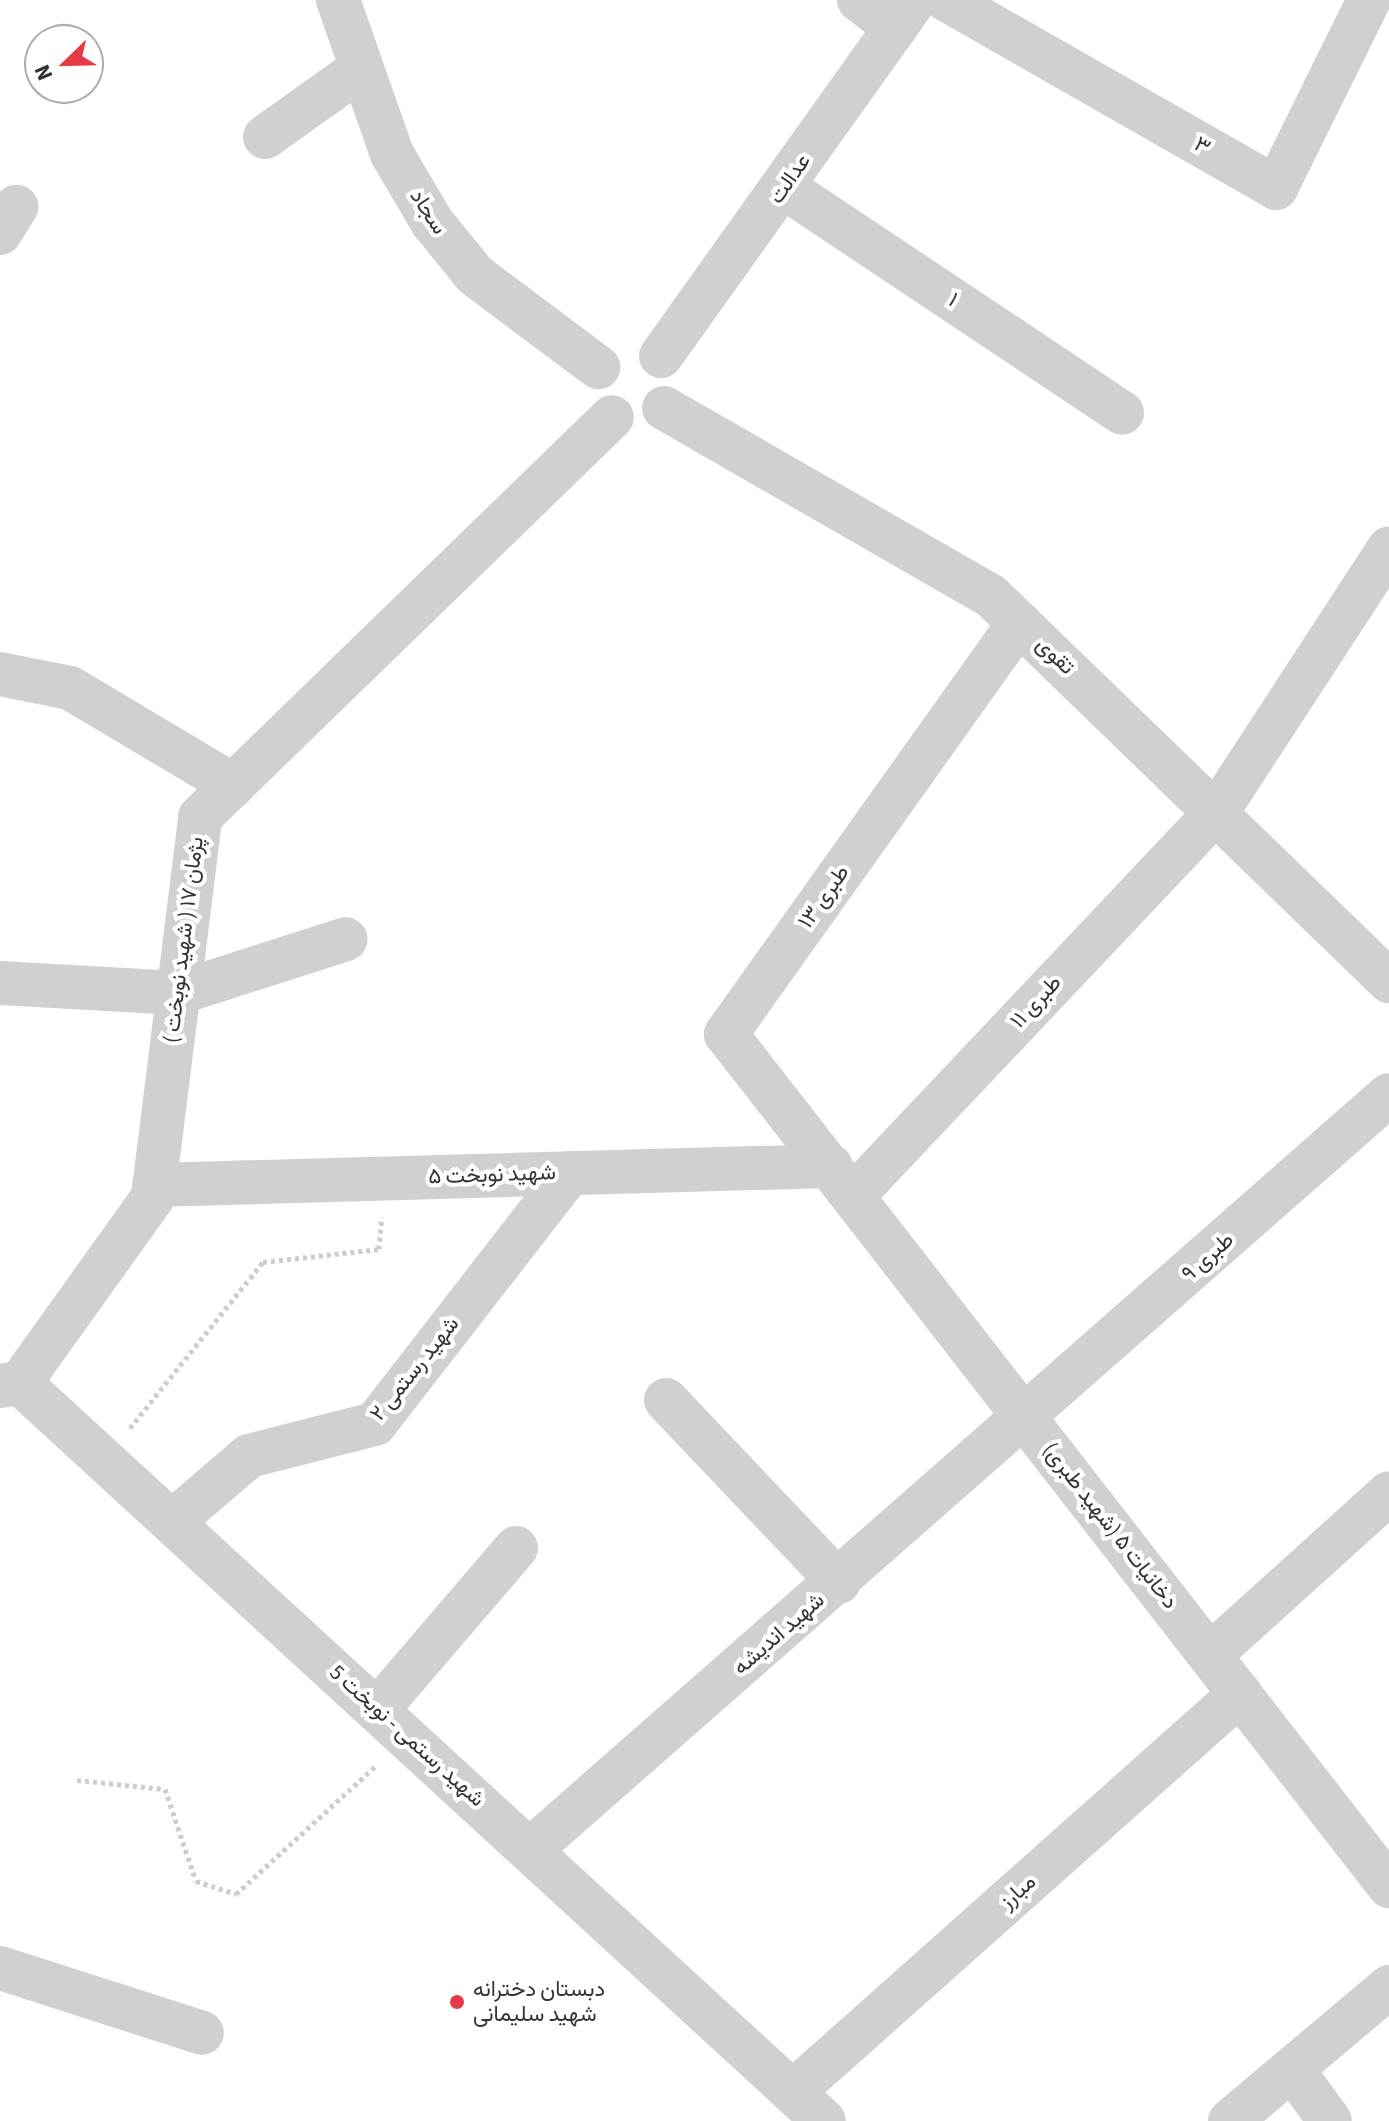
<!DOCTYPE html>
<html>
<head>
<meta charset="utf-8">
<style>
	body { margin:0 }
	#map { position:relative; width:1389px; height:2121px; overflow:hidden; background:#fff; font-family:"Source Sans 3",Vazirmatn,sans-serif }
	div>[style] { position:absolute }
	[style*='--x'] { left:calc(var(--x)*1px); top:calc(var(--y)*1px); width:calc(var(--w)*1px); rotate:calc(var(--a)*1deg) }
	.path>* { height:5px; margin-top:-2.5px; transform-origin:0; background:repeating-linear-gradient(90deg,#cdcdcd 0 4px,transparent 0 8px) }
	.street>* { height:44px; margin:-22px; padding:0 22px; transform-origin:22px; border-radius:22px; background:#d0d0d0 }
	.dots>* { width:22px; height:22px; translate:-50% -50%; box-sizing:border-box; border:4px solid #fff; border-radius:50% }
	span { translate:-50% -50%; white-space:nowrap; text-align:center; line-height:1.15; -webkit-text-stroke:8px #fff; paint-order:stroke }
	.street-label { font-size:22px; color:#333 }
	.poi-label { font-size:22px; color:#333 }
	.left { translate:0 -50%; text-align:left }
	.north { position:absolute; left:24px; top:24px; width:80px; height:80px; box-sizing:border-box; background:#fff; border:2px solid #adadad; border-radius:50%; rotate:247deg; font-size:22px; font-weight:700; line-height:32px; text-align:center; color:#333 }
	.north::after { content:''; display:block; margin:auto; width:28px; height:36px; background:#e63946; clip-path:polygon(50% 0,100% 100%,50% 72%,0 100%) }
</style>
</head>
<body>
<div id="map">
	<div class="path">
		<i style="--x:130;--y:1428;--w:213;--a:-51.3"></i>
		<i style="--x:263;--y:1262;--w:117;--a:-6.4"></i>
		<i style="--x:379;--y:1249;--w:32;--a:-85"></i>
		<i style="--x:77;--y:1780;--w:88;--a:5.8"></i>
		<i style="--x:165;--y:1789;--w:97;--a:71.4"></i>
		<i style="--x:196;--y:1881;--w:42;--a:18"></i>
		<i style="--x:236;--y:1894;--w:191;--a:-42.5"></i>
	</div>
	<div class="street">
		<i style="--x:338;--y:0;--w:163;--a:70.7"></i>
		<i style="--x:392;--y:154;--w:79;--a:59.5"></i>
		<i style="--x:432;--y:222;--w:68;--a:50.9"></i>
		<i style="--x:475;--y:275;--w:154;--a:36.8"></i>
		<i style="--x:859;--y:0;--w:46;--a:37.1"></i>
		<i style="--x:947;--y:0;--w:379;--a:29.7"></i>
		<i style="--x:1276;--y:188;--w:210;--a:-63.7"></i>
		<i style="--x:265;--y:137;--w:115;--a:-35.5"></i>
		<i style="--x:785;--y:188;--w:405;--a:33.7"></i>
		<i style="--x:0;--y:233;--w:31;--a:-58"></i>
		<i style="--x:661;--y:356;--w:437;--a:-54.5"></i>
		<i style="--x:664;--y:408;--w:377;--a:29.9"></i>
		<i style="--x:991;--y:596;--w:554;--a:44.05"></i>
		<i style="--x:1019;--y:623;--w:505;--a:125.48"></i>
		<i style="--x:726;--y:1034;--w:1080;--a:52.11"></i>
		<i style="--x:0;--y:674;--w:71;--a:11.3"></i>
		<i style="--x:70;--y:688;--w:190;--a:30.8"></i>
		<i style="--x:0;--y:983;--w:178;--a:3.2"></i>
		<i style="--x:178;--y:993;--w:176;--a:-17.8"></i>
		<i style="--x:154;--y:1185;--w:677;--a:-1.61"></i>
		<i style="--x:854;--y:1195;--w:531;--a:-46.6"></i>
		<i style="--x:1219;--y:809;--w:311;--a:-56.9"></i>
		<i style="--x:20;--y:1383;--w:1091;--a:42.55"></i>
		<i style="--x:0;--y:1386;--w:20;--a:-9"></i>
		<i style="--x:20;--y:1383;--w:229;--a:-54.4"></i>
		<i style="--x:153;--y:1197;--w:383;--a:-82.9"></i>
		<i style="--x:200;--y:817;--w:574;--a:-44.15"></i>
		<i style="--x:666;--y:1400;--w:251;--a:46.5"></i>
		<i style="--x:172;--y:1522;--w:101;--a:-40.6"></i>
		<i style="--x:249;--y:1456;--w:130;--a:-14.3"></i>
		<i style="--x:375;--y:1424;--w:318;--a:-52.2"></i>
		<i style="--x:1210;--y:1655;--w:241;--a:-42.1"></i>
		<i style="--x:378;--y:1709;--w:212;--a:-49.4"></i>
		<i style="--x:531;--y:1849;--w:1142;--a:-41.31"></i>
		<i style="--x:0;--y:1968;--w:212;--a:17.8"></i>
		<i style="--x:1292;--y:2069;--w:64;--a:53.8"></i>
		<i style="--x:795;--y:2090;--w:596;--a:-41.67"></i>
		<i style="--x:1230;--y:2121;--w:208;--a:-40.1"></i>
	</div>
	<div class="dots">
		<i style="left:457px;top:2002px;background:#e63946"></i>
	</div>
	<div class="street-label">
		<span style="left:1202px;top:146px;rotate:30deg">۳</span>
		<span style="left:790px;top:179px;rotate:-55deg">عدالت</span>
		<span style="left:428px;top:212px;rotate:57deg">سجاد</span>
		<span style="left:953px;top:300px;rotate:34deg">۱</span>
		<span style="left:1055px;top:656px;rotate:43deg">تقوی</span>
		<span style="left:824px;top:897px;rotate:-55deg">طبری ۱۳</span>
		<span style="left:184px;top:940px;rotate:-83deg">پژمان ۱۷ ( شهید نوبخت )</span>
		<span style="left:1036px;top:1002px;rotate:-47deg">طبری ۱۱</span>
		<span style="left:492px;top:1175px;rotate:-2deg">شهید نوبخت ۵</span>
		<span style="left:1208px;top:1257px;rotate:-42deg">طبری ۹</span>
		<span style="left:415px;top:1369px;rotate:-51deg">شهید رستمی ۲</span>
		<span style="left:1110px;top:1526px;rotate:52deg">دخانیات ۵ (شهید طبری)</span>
		<span style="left:779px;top:1634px;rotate:-41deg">شهید اندیشه</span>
		<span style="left:407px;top:1736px;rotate:42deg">شهید رستمی - نوبخت 5</span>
		<span style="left:1018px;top:1892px;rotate:-42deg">مبارز</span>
	</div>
	<div class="poi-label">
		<span class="left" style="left:473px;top:2002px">دبستان دخترانه<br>شهید سلیمانی</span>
	</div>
	<div class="north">N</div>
</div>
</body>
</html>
